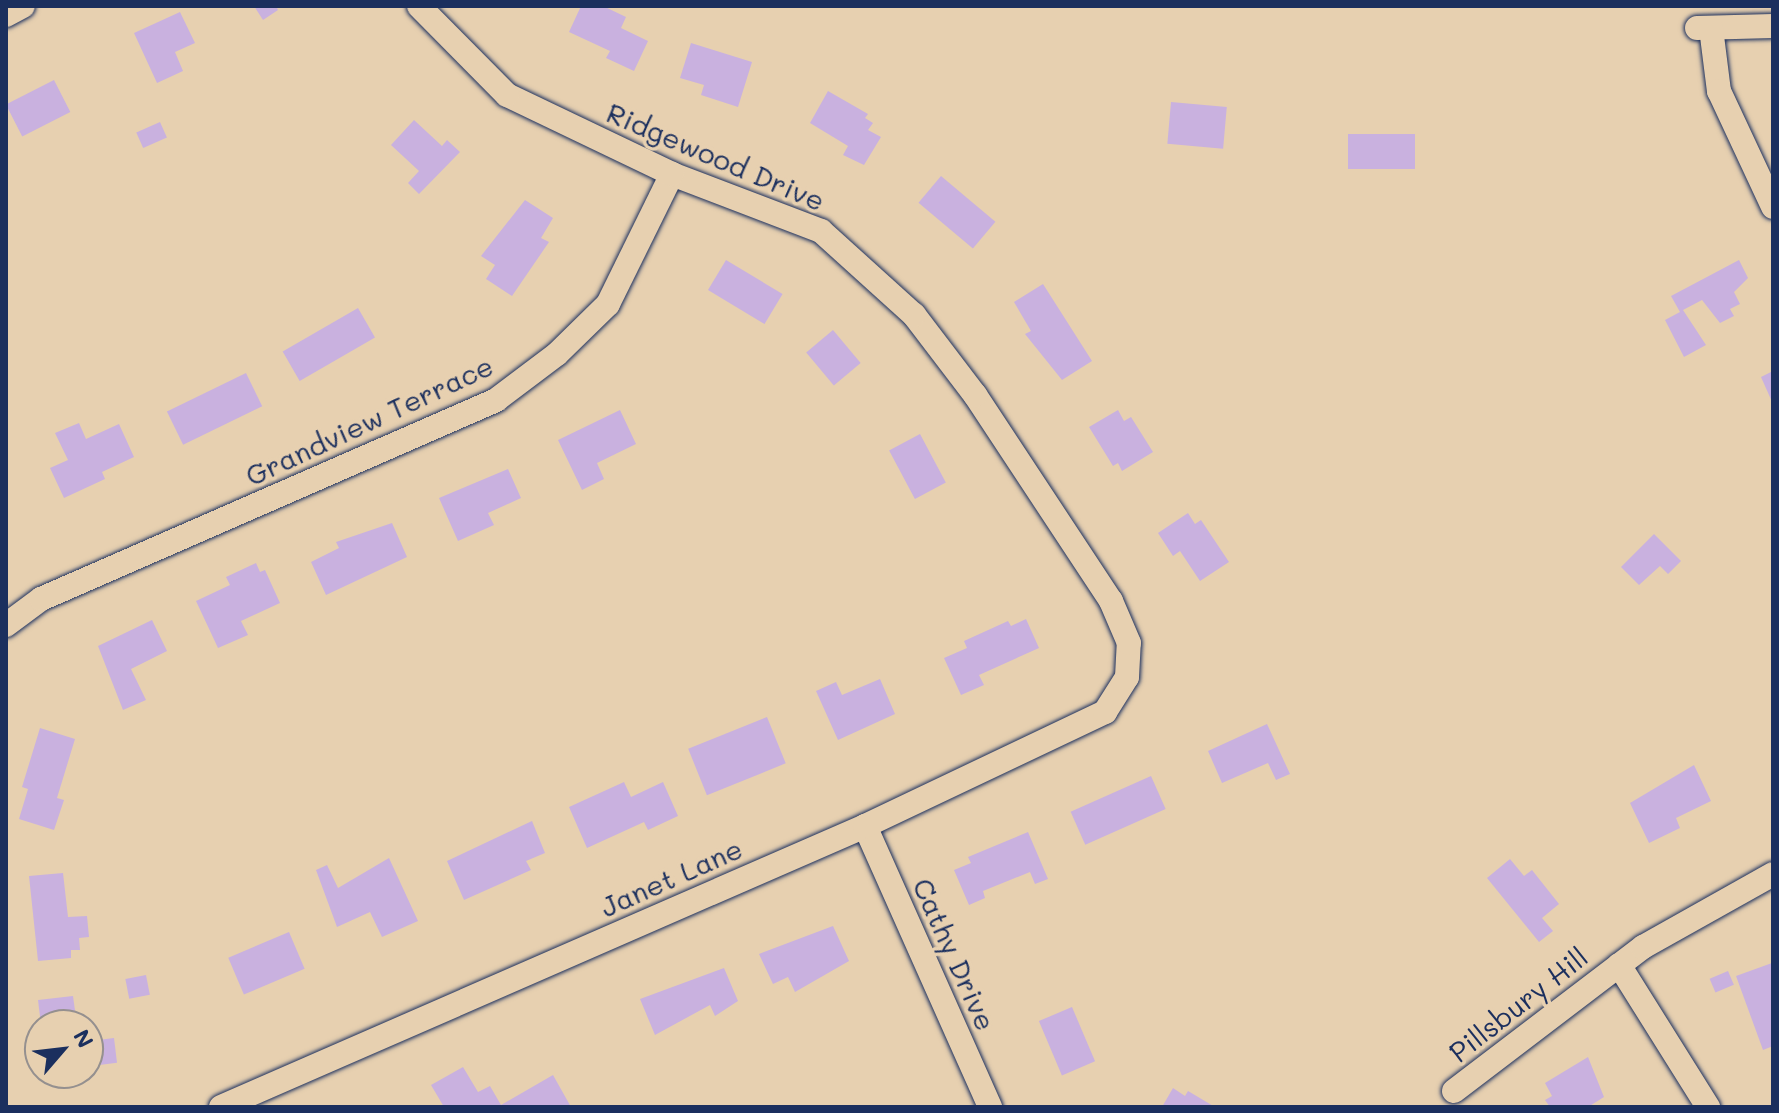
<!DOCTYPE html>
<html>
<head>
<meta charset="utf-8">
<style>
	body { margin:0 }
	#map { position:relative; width:1779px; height:1113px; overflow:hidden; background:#e7d0b0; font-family:Mali,sans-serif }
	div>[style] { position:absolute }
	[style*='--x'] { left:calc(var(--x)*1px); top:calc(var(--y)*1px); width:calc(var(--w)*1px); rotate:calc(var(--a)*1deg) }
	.building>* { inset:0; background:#c9b1df; transform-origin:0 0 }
	.roads { filter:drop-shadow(0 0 2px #1b2f5e) drop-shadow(0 0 2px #1b2f5e) }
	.street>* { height:24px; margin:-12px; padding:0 12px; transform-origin:12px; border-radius:12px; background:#e7d0b0 }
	span { translate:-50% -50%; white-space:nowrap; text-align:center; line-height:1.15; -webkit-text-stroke:7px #e7d0b0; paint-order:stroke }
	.street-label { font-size:28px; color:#1b2f5e }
	.frame { position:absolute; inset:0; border:8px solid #1b2f5e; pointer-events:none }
	.north { position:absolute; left:24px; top:1009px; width:80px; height:80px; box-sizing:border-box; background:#e7d0b0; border:2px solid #95908f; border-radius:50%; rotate:62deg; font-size:22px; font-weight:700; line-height:32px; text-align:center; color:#1b2f5e }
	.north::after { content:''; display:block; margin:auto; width:28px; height:36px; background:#1b2f5e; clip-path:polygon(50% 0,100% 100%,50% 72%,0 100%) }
</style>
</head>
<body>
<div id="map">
	<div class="building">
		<i style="clip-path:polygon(254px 6px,276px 6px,278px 10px,263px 20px)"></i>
		<i style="clip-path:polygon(581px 6px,603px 6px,626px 17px,621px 28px,648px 41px,634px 71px,606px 58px,610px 51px,569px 32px)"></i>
		<i style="clip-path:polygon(180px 12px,195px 43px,175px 52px,183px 71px,157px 83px,134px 33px)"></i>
		<i style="clip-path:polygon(691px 43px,752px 62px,738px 107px,701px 95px,704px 85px,680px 78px)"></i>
		<i style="left:54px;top:80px;width:36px;height:54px;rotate:63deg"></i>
		<i style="clip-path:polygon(828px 91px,868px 114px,865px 118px,873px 123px,868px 130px,881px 137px,864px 165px,843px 155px,848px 146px,810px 123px)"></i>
		<i style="left:1171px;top:102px;width:56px;height:42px;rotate:5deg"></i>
		<i style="clip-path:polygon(414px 120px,442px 146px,447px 140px,460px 152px,419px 194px,408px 183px,419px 171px,391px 145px)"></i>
		<i style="left:160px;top:122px;width:17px;height:26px;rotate:66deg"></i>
		<i style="left:1415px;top:134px;width:35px;height:67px;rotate:90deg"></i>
		<i style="left:941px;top:176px;width:71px;height:35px;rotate:40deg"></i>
		<i style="clip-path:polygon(525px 200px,553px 218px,541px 238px,549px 242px,512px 296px,486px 279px,495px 265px,481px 256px)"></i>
		<i style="left:726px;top:260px;width:66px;height:35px;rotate:31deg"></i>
		<i style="clip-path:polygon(1739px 260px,1748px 278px,1734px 292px,1740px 304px,1730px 309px,1734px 316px,1720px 323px,1702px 300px,1683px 310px,1706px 345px,1684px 357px,1665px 320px,1680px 312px,1671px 296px)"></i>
		<i style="clip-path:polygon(1043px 284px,1092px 361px,1062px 380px,1025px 334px,1031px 331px,1014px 302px)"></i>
		<i style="left:358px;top:308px;width:34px;height:87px;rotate:60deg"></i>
		<i style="left:833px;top:330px;width:43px;height:35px;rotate:50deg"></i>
		<i style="clip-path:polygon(1773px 371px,1773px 404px,1761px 377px)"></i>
		<i style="left:246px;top:373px;width:37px;height:88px;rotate:64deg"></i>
		<i style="clip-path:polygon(620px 410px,636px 444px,597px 463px,604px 479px,582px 490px,558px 440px)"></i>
		<i style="clip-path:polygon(1118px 410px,1124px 421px,1131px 417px,1153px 452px,1122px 471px,1118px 463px,1113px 466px,1089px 427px)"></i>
		<i style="clip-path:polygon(79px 423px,86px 439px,119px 424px,134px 457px,102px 472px,105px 479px,64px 498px,50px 468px,68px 460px,55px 433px)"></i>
		<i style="left:920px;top:434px;width:55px;height:35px;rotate:62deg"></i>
		<i style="clip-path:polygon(508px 469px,521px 498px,488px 513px,494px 525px,458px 541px,439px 498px)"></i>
		<i style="clip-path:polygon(1188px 513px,1195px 524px,1201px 520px,1229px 562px,1200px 581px,1180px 551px,1173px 556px,1158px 533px)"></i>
		<i style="clip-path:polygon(392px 523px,407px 557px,326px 595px,311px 562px,339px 548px,336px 542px)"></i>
		<i style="clip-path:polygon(1654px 534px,1681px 561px,1668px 574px,1660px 566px,1639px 585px,1621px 567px)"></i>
		<i style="clip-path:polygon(256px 563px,260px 572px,265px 570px,280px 603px,241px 621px,248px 635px,218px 648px,196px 601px,230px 585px,226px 577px)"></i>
		<i style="clip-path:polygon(1026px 619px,1039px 648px,979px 675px,984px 685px,961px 695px,944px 658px,967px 648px,964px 641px,1008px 621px,1011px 626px)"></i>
		<i style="clip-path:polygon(152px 620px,167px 651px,131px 669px,146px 700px,123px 710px,98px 646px)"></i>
		<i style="clip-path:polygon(880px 679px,895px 714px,838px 740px,816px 691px,836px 682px,842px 695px)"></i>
		<i style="left:767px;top:717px;width:50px;height:85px;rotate:68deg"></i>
		<i style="clip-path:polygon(1267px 724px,1290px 774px,1276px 780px,1268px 763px,1222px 783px,1208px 751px)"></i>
		<i style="clip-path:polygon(40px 728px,75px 739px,57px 798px,64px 800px,54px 830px,19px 819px,28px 789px,22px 787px)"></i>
		<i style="clip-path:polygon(1694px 765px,1711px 801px,1676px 818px,1680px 828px,1649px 843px,1630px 803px)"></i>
		<i style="left:1151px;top:776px;width:36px;height:88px;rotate:66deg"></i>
		<i style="clip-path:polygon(624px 782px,631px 797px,663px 782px,678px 816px,648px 830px,644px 822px,587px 848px,569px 807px)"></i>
		<i style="clip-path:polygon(532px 821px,545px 853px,526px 861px,531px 870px,464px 900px,447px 861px)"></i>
		<i style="clip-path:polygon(1028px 832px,1048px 879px,1035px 884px,1030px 872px,983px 891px,985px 898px,969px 905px,954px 870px,971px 863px,968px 857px)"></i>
		<i style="clip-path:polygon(389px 858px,418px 921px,382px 937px,370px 912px,337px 927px,316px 870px,327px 865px,338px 888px)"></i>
		<i style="clip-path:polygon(1510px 859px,1524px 876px,1532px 870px,1559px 904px,1542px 918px,1553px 931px,1539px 942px,1487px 878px)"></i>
		<i style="clip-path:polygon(63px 873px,68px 917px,87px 916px,89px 937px,79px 938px,80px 950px,71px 950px,71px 958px,38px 961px,29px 876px)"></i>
		<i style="clip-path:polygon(833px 926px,849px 961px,795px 992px,788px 977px,773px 984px,759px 954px)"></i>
		<i style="left:289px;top:932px;width:40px;height:66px;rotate:67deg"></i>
		<i style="clip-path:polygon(1772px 963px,1773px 1046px,1763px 1050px,1736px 976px)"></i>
		<i style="clip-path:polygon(724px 968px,738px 1001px,715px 1016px,710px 1005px,655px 1035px,640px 999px)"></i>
		<i style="left:1728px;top:971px;width:15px;height:20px;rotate:67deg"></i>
		<i style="left:146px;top:975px;width:20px;height:21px;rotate:79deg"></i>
		<i style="clip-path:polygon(73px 996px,77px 1025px,41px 1025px,38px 1000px)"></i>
		<i style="left:1072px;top:1007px;width:59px;height:36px;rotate:67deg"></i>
		<i style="left:114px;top:1038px;width:25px;height:26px;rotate:83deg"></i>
		<i style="clip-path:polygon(1588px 1057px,1604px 1097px,1588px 1107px,1550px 1107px,1545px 1100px,1552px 1096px,1545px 1083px)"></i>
		<i style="clip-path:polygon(463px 1067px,478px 1092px,490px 1086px,501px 1105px,553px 1075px,571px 1107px,444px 1107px,431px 1085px)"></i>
		<i style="clip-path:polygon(1173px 1088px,1185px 1096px,1188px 1091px,1215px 1107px,1162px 1107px)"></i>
	</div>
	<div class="roads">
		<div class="street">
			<i style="--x:6;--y:15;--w:19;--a:-28"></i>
			<i style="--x:1697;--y:28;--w:76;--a:-1.5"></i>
			<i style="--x:1711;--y:28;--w:64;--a:82.8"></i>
			<i style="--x:1719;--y:91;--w:128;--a:65"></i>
			<i style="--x:6;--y:625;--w:44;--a:-36.6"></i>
			<i style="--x:41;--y:599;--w:497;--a:-23.6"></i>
			<i style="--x:496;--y:400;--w:76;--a:-37"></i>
			<i style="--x:557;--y:354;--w:71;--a:-44.4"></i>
			<i style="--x:608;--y:304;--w:145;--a:-63.8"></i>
			<i style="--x:865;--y:826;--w:308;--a:66"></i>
			<i style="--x:1619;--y:965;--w:168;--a:57.9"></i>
			<i style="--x:1454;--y:1091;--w:238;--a:-37.3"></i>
			<i style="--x:1643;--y:947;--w:149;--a:-29.3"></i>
			<i style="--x:221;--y:1107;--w:703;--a:-23.57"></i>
			<i style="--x:865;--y:826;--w:266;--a:-25.4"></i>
			<i style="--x:1105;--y:712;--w:41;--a:-57.8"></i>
			<i style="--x:1127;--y:677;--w:34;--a:-87"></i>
			<i style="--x:1129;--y:643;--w:46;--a:-113.2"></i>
			<i style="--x:1111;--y:601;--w:247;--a:-123.4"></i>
			<i style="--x:975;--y:395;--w:101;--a:-127.3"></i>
			<i style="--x:914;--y:315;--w:125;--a:-137.9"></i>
			<i style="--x:821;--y:231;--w:160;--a:-159.1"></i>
			<i style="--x:672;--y:174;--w:183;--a:-154.4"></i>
			<i style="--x:507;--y:95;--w:125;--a:-134.7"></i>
		</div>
	</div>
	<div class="street-label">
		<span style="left:716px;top:156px;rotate:23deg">Ridgewood Drive</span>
		<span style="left:369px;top:420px;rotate:-25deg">Grandview Terrace</span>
		<span style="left:671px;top:877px;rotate:-24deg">Janet Lane</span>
		<span style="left:955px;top:954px;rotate:66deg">Cathy Drive</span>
		<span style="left:1518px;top:1004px;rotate:-38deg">Pillsbury Hill</span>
	</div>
	<div class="frame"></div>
	<div class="north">N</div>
</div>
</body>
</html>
